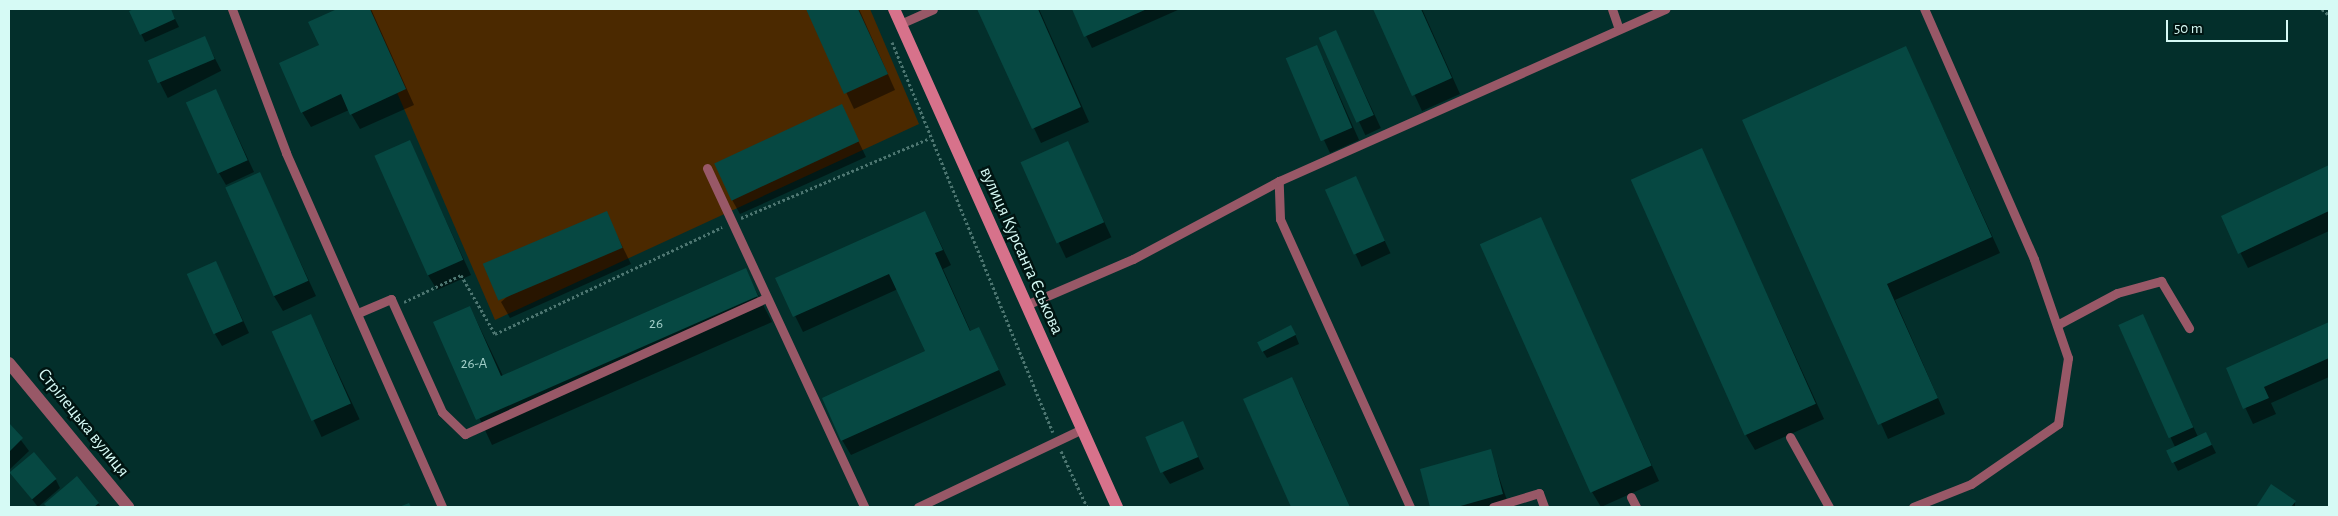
<!DOCTYPE html>
<html>
<head>
<meta charset="utf-8">
<style>
	body { margin:0 }
	#map { position:relative; width:2338px; height:516px; overflow:hidden; background:#032f2b; font-family:"Alegreya Sans",sans-serif }
	div>[style] { position:absolute }
	[style*='--x'] { left:calc(var(--x)*1px); top:calc(var(--y)*1px); width:calc(var(--w)*1px); rotate:calc(var(--a)*1deg) }
	.green>* { inset:0; background:#4b2900 }
	.shadow>* { inset:0; background:#0007; transform-origin:0 0 }
	.building>* { inset:0; background:#064842; transform-origin:0 0 }
	.path>* { height:3px; margin-top:-1.5px; transform-origin:0; background:repeating-linear-gradient(90deg,#4d7671 0 2.5px,transparent 0 5px) }
	.lane>* { height:9px; margin:-4.5px; padding:0 4.5px; transform-origin:4.5px; border-radius:4.5px; background:#985867 }
	.street>* { height:12px; margin:-6px; padding:0 6px; transform-origin:6px; border-radius:6px; background:#985867 }
	.secondary>* { height:12px; margin:-6px; padding:0 6px; transform-origin:6px; border-radius:6px; background:#d7728b }
	span { translate:-50% -50%; white-space:nowrap; text-align:center; line-height:1.15; -webkit-text-stroke:5px #001512; paint-order:stroke }
	.number-label { font-size:15px; color:#a2cec8 }
	.number-label span { -webkit-text-stroke-width:0 }
	.street-label { font-size:18px; color:#d6faf5 }
	.frame { position:absolute; inset:0; border:10px solid #d6faf5; pointer-events:none }
	.scale { position:absolute; left:2166px; top:20px; width:122px; height:22px; box-sizing:border-box; border:2px solid #d6faf5; border-top:0; padding-left:6px; font-size:15px; line-height:18px; white-space:nowrap; color:#d6faf5; -webkit-text-stroke:4px #001512; paint-order:stroke }
</style>
</head>
<body>
<div id="map">
	<div class="green">
		<i style="clip-path:polygon(361px 9px,870px 9px,919px 124px,495px 320px)"></i>
	</div>
	<div class="shadow">
		<i style="clip-path:polygon(137px 9px,170px 9px,179px 27px,145px 42px,131px 12px)"></i>
		<i style="clip-path:polygon(340px 9px,371px 9px,414px 105px,360px 129px,349px 110px,311px 127px,302px 112px,321px 46px,310px 22px)"></i>
		<i style="clip-path:polygon(807px 9px,859px 9px,895px 90px,854px 109px)"></i>
		<i style="clip-path:polygon(978px 9px,1039px 9px,1089px 122px,1041px 143px)"></i>
		<i style="clip-path:polygon(1073px 9px,1180px 9px,1092px 48px)"></i>
		<i style="clip-path:polygon(1375px 9px,1422px 9px,1460px 94px,1422px 111px)"></i>
		<i style="left:1336px;top:32px;width:106px;height:17px;rotate:65deg"></i>
		<i style="left:204px;top:37px;width:38px;height:60px;rotate:63deg"></i>
		<i style="clip-path:polygon(1906px 48px,2000px 253px,1895px 300px,1945px 414px,1888px 439px,1744px 120px)"></i>
		<i style="clip-path:polygon(1323px 59px,1359px 140px,1330px 153px,1287px 60px)"></i>
		<i style="clip-path:polygon(216px 90px,254px 172px,226px 185px,219px 173px)"></i>
		<i style="clip-path:polygon(841px 105px,866px 157px,740px 214px,731px 198px)"></i>
		<i style="clip-path:polygon(409px 141px,471px 275px,437px 290px,428px 275px)"></i>
		<i style="left:1067px;top:142px;width:105px;height:50px;rotate:65deg"></i>
		<i style="clip-path:polygon(1701px 150px,1824px 419px,1755px 450px,1746px 435px)"></i>
		<i style="clip-path:polygon(2329px 166px,2329px 231px,2248px 268px,2222px 216px)"></i>
		<i style="clip-path:polygon(259px 173px,316px 296px,283px 311px,274px 296px)"></i>
		<i style="left:1355px;top:177px;width:84px;height:32px;rotate:65deg"></i>
		<i style="clip-path:polygon(925px 212px,951px 265px,943px 269px,971px 332px,979px 328px,1006px 385px,851px 455px,842px 440px,926px 352px,898px 289px,803px 332px,777px 279px)"></i>
		<i style="clip-path:polygon(606px 213px,631px 264px,510px 318px,501px 302px)"></i>
		<i style="clip-path:polygon(1540px 219px,1659px 481px,1601px 507px,1592px 492px)"></i>
		<i style="clip-path:polygon(216px 263px,249px 333px,222px 346px,215px 334px)"></i>
		<i style="clip-path:polygon(evenodd,745px 270px,772px 322px,492px 445px,435px 323px,470px 307px,503px 376px,745px 270px,756px 295px,759px 295px,762px 301px,759px 302px,756px 295px)"></i>
		<i style="left:311px;top:315px;width:115px;height:42px;rotate:65deg"></i>
		<i style="clip-path:polygon(2142px 315px,2198px 437px,2210px 441px,2216px 453px,2178px 471px,2168px 451px,2175px 447px,2119px 326px)"></i>
		<i style="clip-path:polygon(2329px 324px,2329px 377px,2271px 403px,2276px 414px,2253px 424px,2227px 369px)"></i>
		<i style="clip-path:polygon(1295px 334px,1299px 344px,1267px 358px,1262px 350px)"></i>
		<i style="clip-path:polygon(1291px 379px,1300px 394px,1350px 507px,1292px 507px,1244px 400px)"></i>
		<i style="clip-path:polygon(1182px 423px,1204px 469px,1170px 484px,1163px 473px)"></i>
		<i style="clip-path:polygon(9px 424px,29px 451px,9px 470px)"></i>
		<i style="clip-path:polygon(1490px 451px,1509px 506px,1432px 507px,1421px 470px)"></i>
		<i style="clip-path:polygon(11px 472px,56px 480px,60px 488px,38px 507px)"></i>
		<i style="clip-path:polygon(2272px 486px,2295px 501px,2295px 507px,2258px 507px)"></i>
		<i style="clip-path:polygon(98px 503px,101px 507px,46px 505px)"></i>
	</div>
	<div class="building">
		<i style="clip-path:polygon(134px 9px,171px 9px,175px 19px,140px 35px,129px 11px)"></i>
		<i style="clip-path:polygon(337px 9px,370px 9px,406px 89px,350px 115px,341px 94px,301px 113px,279px 63px,319px 45px,308px 22px)"></i>
		<i style="clip-path:polygon(806px 9px,858px 9px,888px 74px,844px 94px)"></i>
		<i style="clip-path:polygon(977px 9px,1038px 9px,1081px 107px,1032px 129px)"></i>
		<i style="clip-path:polygon(1072px 9px,1147px 9px,1084px 37px)"></i>
		<i style="clip-path:polygon(1373px 9px,1421px 9px,1452px 78px,1412px 96px)"></i>
		<i style="left:1336px;top:30px;width:93px;height:19px;rotate:66deg"></i>
		<i style="left:205px;top:36px;width:25px;height:62px;rotate:67deg"></i>
		<i style="left:1317px;top:45px;width:90px;height:34px;rotate:67deg"></i>
		<i style="clip-path:polygon(1906px 46px,1992px 237px,1887px 284px,1938px 398px,1878px 425px,1742px 120px)"></i>
		<i style="left:216px;top:89px;width:78px;height:33px;rotate:66deg"></i>
		<i style="left:842px;top:104px;width:41px;height:141px;rotate:65deg"></i>
		<i style="left:410px;top:140px;width:131px;height:39px;rotate:66deg"></i>
		<i style="left:1068px;top:141px;width:89px;height:52px;rotate:66deg"></i>
		<i style="left:1702px;top:148px;width:280px;height:78px;rotate:66deg"></i>
		<i style="clip-path:polygon(2329px 165px,2329px 211px,2238px 254px,2221px 216px)"></i>
		<i style="left:260px;top:172px;width:119px;height:38px;rotate:66deg"></i>
		<i style="left:1356px;top:176px;width:71px;height:34px;rotate:66deg"></i>
		<i style="left:607px;top:211px;width:40px;height:135px;rotate:67deg"></i>
		<i style="clip-path:polygon(925px 211px,943px 250px,935px 253px,970px 331px,979px 327px,999px 370px,841px 441px,822px 398px,925px 351px,889px 274px,793px 317px,775px 278px)"></i>
		<i style="left:1541px;top:217px;width:272px;height:67px;rotate:66deg"></i>
		<i style="left:216px;top:261px;width:66px;height:32px;rotate:66deg"></i>
		<i style="clip-path:polygon(746px 268px,758px 296px,476px 420px,433px 322px,470px 306px,501px 376px)"></i>
		<i style="left:311px;top:314px;width:98px;height:43px;rotate:66deg"></i>
		<i style="left:2143px;top:314px;width:124px;height:27px;rotate:66deg"></i>
		<i style="clip-path:polygon(2329px 322px,2329px 358px,2264px 387px,2269px 398px,2243px 409px,2226px 368px)"></i>
		<i style="left:1291px;top:325px;width:11px;height:38px;rotate:63deg"></i>
		<i style="clip-path:polygon(1292px 377px,1350px 507px,1291px 507px,1243px 399px)"></i>
		<i style="left:1183px;top:421px;width:39px;height:41px;rotate:67deg"></i>
		<i style="clip-path:polygon(9px 423px,23px 438px,9px 452px)"></i>
		<i style="left:2206px;top:432px;width:14px;height:44px;rotate:65deg"></i>
		<i style="clip-path:polygon(1491px 449px,1503px 494px,1457px 507px,1430px 507px,1420px 469px)"></i>
		<i style="left:34px;top:452px;width:35px;height:32px;rotate:50deg"></i>
		<i style="clip-path:polygon(77px 476px,99px 503px,94px 507px,47px 507px,44px 504px)"></i>
		<i style="clip-path:polygon(2271px 484px,2296px 501px,2291px 507px,2256px 507px)"></i>
		<i style="clip-path:polygon(409px 503px,411px 507px,399px 507px)"></i>
	</div>
	<div class="path">
		<i style="--x:2322;--y:9;--w:9;--a:41"></i>
		<i style="--x:892;--y:42;--w:422;--a:67.6"></i>
		<i style="--x:741;--y:218;--w:205;--a:-22.9"></i>
		<i style="--x:404;--y:302;--w:63;--a:-25.3"></i>
		<i style="--x:461;--y:275;--w:68;--a:60"></i>
		<i style="--x:495;--y:334;--w:251;--a:-25.2"></i>
		<i style="--x:1061;--y:451;--w:62;--a:65.1"></i>
	</div>
	<div class="lane">
		<i style="--x:232;--y:9;--w:154;--a:69.4"></i>
		<i style="--x:286;--y:153;--w:387;--a:66.2"></i>
		<i style="--x:1612;--y:9;--w:21;--a:71"></i>
		<i style="--x:900;--y:24;--w:36;--a:-24"></i>
		<i style="--x:707;--y:168;--w:374;--a:65.1"></i>
		<i style="--x:1026;--y:305;--w:116;--a:-23.3"></i>
		<i style="--x:1133;--y:259;--w:166;--a:-28.1"></i>
		<i style="--x:358;--y:313;--w:36;--a:-23"></i>
		<i style="--x:391;--y:299;--w:124;--a:65.7"></i>
		<i style="--x:442;--y:412;--w:32;--a:44"></i>
		<i style="--x:465;--y:434;--w:330;--a:-24.3"></i>
		<i style="--x:2057;--y:325;--w:68;--a:-28.1"></i>
		<i style="--x:2117;--y:293;--w:46;--a:-15.3"></i>
		<i style="--x:2161;--y:281;--w:55;--a:59.2"></i>
		<i style="--x:1790;--y:437;--w:80;--a:60.9"></i>
		<i style="--x:1631;--y:497;--w:11;--a:63"></i>
		<i style="--x:918;--y:507;--w:182;--a:-25.4"></i>
		<i style="--x:1410;--y:507;--w:316;--a:-114.3"></i>
		<i style="--x:1280;--y:219;--w:38;--a:-92"></i>
		<i style="--x:1279;--y:181;--w:423;--a:-24"></i>
		<i style="--x:1493;--y:507;--w:48;--a:-16.9"></i>
		<i style="--x:1539;--y:493;--w:15;--a:70"></i>
		<i style="--x:1913;--y:507;--w:62;--a:-21.6"></i>
		<i style="--x:1971;--y:484;--w:106;--a:-34.6"></i>
		<i style="--x:2058;--y:424;--w:67;--a:-81.4"></i>
		<i style="--x:2068;--y:358;--w:105;--a:-109"></i>
		<i style="--x:2034;--y:259;--w:273;--a:-113.7"></i>
	</div>
	<div class="street">
		<i style="--x:9;--y:363;--w:187;--a:50.4"></i>
	</div>
	<div class="secondary">
		<i style="--x:894;--y:9;--w:546;--a:65.88"></i>
	</div>
	<div class="number-label">
		<span style="left:656px;top:324px">26</span>
		<span style="left:474px;top:364px">26-А</span>
	</div>
	<div class="street-label">
		<span style="left:1021px;top:251px;rotate:66deg">вулиця Курсанта Єськова</span>
		<span style="left:83px;top:423px;rotate:51deg">Стрілецька вулиця</span>
	</div>
	<div class="frame"></div>
	<div class="scale">50 m</div>
</div>
</body>
</html>
